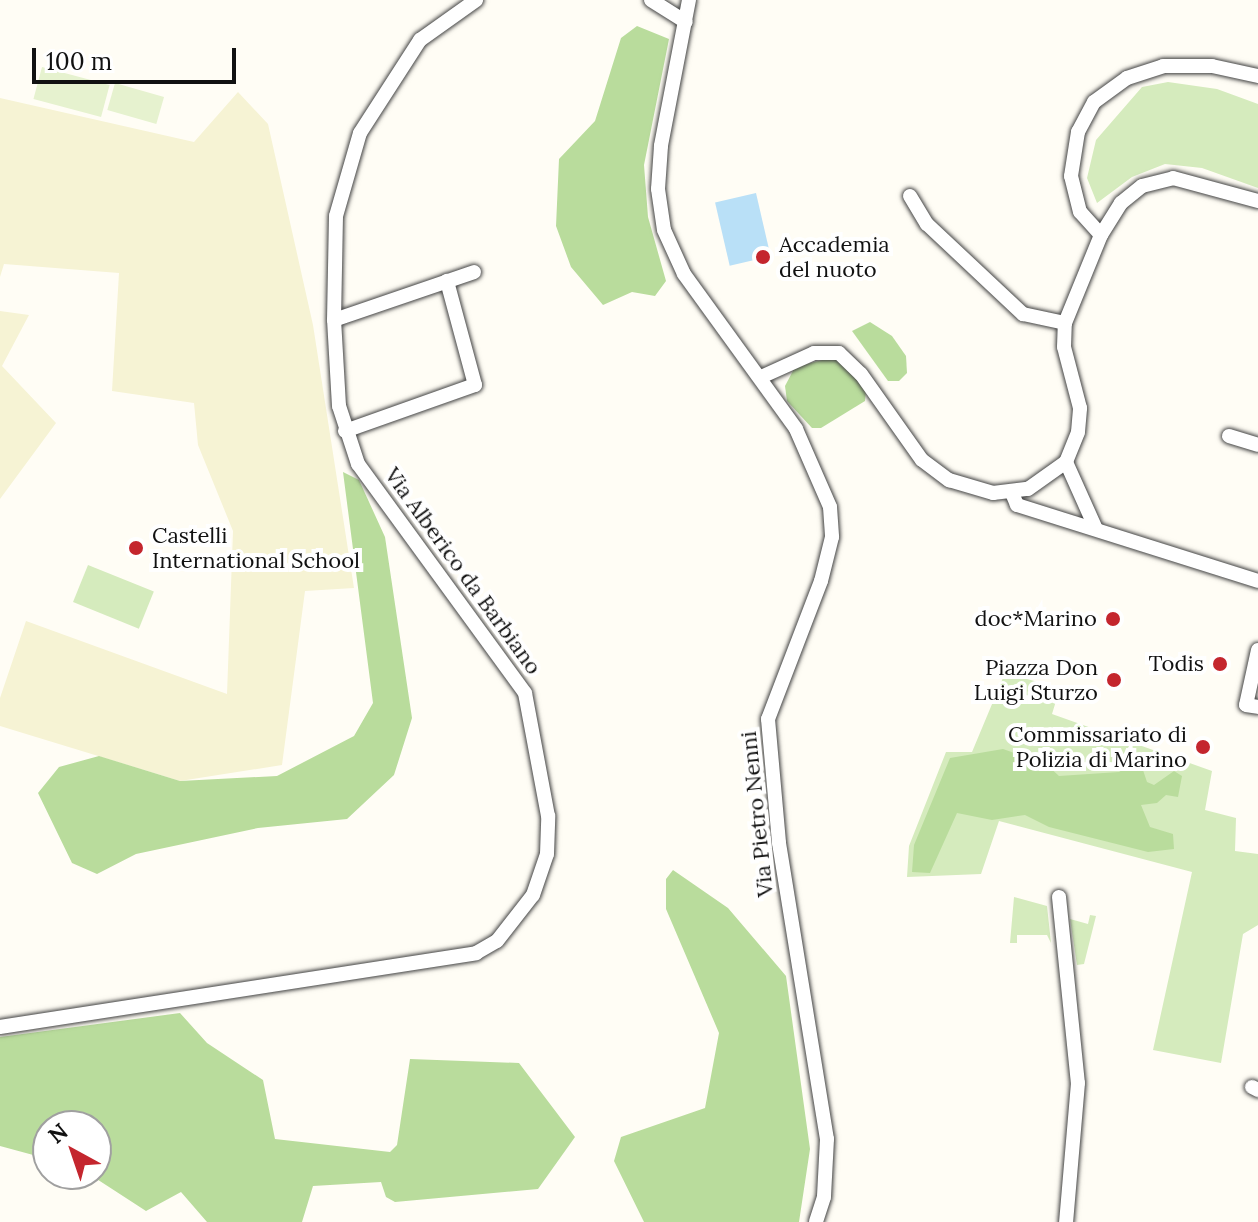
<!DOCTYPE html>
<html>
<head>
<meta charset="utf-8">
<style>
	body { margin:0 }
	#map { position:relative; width:1258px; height:1222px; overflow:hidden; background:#fffdf5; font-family:Lora,serif }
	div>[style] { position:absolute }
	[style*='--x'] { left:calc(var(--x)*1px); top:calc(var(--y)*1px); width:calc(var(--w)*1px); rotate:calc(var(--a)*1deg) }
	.farmland>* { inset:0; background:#f6f3d4 }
	.green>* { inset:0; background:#d5ebbd; transform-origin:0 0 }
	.forest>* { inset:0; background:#b9dc9c }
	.pitch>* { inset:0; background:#e6f2cf; transform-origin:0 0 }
	.water>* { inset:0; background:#b9e0f7; transform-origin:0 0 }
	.roads { filter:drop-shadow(0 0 2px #444) drop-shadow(0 0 2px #444) }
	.minor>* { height:14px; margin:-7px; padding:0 7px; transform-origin:7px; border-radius:7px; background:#fff }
	.dots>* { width:22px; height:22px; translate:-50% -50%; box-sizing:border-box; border:4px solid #fff; border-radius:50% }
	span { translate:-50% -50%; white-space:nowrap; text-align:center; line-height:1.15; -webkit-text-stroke:8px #fff; paint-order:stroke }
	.poi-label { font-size:22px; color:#111 }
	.left { translate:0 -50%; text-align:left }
	.right { translate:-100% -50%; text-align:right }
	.street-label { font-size:22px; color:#111 }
	.north { position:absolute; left:32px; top:1110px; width:80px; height:80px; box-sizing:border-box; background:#fff; border:2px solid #a0a0a0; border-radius:50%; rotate:320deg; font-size:22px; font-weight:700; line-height:32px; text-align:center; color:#111 }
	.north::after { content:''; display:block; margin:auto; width:28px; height:36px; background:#c4262e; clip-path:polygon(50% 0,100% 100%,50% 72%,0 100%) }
	.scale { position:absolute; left:32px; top:48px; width:204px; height:36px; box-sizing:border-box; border:4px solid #111; border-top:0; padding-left:10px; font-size:24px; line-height:28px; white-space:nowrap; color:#111; -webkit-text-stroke:6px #fff; paint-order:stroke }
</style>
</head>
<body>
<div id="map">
	<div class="farmland">
		<i style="clip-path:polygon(238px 92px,268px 124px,313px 325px,354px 588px,305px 591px,282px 765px,180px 781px,0 726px,0 698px,26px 621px,227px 694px,233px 531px,198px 445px,194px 403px,112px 391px,119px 273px,4px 264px,0 277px,0 98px,194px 142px)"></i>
		<i style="clip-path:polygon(0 311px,29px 315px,2px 366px,56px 423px,0 499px)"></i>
	</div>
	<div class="green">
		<i style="clip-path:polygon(1168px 82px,1217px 89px,1258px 104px,1258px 188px,1202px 168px,1165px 164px,1132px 177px,1097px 203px,1087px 178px,1096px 140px,1142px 87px)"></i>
		<i style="left:88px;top:565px;width:71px;height:40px;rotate:22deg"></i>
		<i style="clip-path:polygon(1005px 673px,1060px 688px,1052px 714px,1212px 771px,1205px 810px,1236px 818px,1235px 851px,1258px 854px,1258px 925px,1243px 934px,1221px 1063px,1153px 1050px,1192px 872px,999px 821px,981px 874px,907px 877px,909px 846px,946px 752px,972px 752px)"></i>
		<i style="clip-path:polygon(1014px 897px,1047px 906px,1051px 943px,1047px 935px,1017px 935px,1017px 943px,1010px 943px)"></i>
		<i style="clip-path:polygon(1090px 915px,1096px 916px,1084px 964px,1077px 965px,1070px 919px,1088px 924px)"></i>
	</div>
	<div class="forest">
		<i style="clip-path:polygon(637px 26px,669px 39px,644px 165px,648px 217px,666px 281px,655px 296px,632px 292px,603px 305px,571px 267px,556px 226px,559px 159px,595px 121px,621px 38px)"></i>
		<i style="clip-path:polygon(870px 322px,892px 336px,906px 356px,907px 373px,899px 381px,888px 381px,852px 331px)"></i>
		<i style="clip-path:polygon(830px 358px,841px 361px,866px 390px,865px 401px,821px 428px,812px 428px,787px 401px,785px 386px,795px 367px)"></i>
		<i style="clip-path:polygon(343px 472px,359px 480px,385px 537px,412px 718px,394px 775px,347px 819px,258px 828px,136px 854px,97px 874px,72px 863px,38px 793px,59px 767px,99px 756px,180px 781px,277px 776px,354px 736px,373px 703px)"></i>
		<i style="clip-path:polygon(1003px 749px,1046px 764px,1059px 776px,1119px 772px,1130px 765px,1142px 767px,1147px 782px,1154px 785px,1174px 771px,1182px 776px,1178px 797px,1166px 795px,1157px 803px,1141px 805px,1150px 827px,1173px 834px,1174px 849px,1148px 852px,1049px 827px,1025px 815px,992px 820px,957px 813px,930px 873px,912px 872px,914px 845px,950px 758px)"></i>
		<i style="clip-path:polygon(673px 870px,728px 908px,786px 976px,810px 1149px,799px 1222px,644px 1222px,614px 1161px,621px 1137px,705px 1108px,719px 1033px,666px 909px,666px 879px)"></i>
		<i style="clip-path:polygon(180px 1013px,207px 1043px,263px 1080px,275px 1139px,390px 1152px,397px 1145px,410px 1059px,519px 1063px,575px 1137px,538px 1189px,395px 1202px,386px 1197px,381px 1182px,313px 1186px,302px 1222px,207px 1222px,181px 1192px,146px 1211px,89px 1174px,96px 1174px,96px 1126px,48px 1126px,48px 1159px,0 1146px,0 1037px)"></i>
	</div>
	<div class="pitch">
		<i style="left:42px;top:67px;width:70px;height:33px;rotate:15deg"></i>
		<i style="left:115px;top:83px;width:51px;height:28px;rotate:16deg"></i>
	</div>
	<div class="water">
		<i style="left:756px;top:193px;width:65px;height:42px;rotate:77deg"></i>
	</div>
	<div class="roads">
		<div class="minor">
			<i style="--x:651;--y:0;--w:41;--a:32.2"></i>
			<i style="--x:689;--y:0;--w:149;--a:100.9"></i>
			<i style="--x:661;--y:146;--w:43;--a:94"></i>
			<i style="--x:658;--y:189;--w:41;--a:81.7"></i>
			<i style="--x:664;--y:230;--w:48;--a:65.6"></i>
			<i style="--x:684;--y:274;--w:191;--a:54.1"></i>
			<i style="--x:796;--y:429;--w:85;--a:66.4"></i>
			<i style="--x:830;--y:507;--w:30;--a:86"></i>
			<i style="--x:832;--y:537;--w:45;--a:104"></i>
			<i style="--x:821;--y:581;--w:148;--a:111"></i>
			<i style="--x:768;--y:719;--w:124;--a:84.9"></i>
			<i style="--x:779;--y:843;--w:300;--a:80.8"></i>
			<i style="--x:827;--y:1139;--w:58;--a:93"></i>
			<i style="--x:824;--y:1197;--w:26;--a:108"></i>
			<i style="--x:910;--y:196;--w:33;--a:59"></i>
			<i style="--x:927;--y:224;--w:132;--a:43.2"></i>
			<i style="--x:1023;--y:314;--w:43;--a:12.1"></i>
			<i style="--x:1101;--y:235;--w:31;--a:-132"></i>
			<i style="--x:1080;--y:212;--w:37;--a:-104"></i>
			<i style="--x:1071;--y:176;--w:45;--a:-81"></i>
			<i style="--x:1078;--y:132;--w:34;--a:-62"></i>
			<i style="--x:1094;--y:102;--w:41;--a:-36"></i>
			<i style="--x:1127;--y:78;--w:38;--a:-18"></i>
			<i style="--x:1163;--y:66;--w:49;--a:0"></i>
			<i style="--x:1212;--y:66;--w:47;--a:12.3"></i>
			<i style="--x:334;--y:320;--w:148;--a:-18.9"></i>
			<i style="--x:761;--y:377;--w:58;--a:-24.4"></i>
			<i style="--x:814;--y:353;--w:25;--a:0"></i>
			<i style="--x:839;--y:353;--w:30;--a:44"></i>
			<i style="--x:861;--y:374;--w:105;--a:54.7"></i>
			<i style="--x:922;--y:460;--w:34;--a:37"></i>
			<i style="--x:949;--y:480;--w:46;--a:16.5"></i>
			<i style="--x:993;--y:493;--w:35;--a:-7"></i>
			<i style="--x:1028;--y:489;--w:47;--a:-35.4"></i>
			<i style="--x:1066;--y:462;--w:32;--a:-68"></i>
			<i style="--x:1078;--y:432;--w:24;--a:-85"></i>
			<i style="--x:1080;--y:408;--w:63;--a:-104.7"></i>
			<i style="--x:1064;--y:347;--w:24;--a:-88"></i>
			<i style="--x:1065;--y:323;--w:95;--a:-67.8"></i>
			<i style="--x:1101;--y:235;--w:38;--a:-58"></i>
			<i style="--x:1121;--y:203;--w:27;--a:-39"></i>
			<i style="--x:1142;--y:186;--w:32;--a:-14"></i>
			<i style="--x:1173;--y:178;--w:88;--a:15.1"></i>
			<i style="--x:345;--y:431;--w:138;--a:-19.5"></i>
			<i style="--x:475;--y:385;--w:108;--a:-105.1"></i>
			<i style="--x:1229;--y:436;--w:30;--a:17"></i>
			<i style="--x:1066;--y:462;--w:73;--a:65.9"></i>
			<i style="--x:1012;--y:493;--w:13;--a:67"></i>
			<i style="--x:1017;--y:505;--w:253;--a:17.5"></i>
			<i style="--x:1258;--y:650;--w:56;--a:102.3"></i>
			<i style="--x:1246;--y:705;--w:12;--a:9"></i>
			<i style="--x:1059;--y:897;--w:187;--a:84.2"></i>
			<i style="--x:1078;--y:1083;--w:140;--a:94.9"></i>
			<i style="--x:0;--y:1027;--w:482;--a:-8.8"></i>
			<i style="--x:476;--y:953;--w:24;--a:-30"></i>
			<i style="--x:497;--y:941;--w:58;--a:-52"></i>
			<i style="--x:533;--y:895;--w:43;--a:-71.1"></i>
			<i style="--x:547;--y:854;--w:38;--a:-88"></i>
			<i style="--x:548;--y:816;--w:125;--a:-100.6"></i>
			<i style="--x:525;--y:693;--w:283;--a:-126.1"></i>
			<i style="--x:358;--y:464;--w:61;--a:-108.1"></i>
			<i style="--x:339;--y:406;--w:86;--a:-93.3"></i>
			<i style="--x:334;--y:320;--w:104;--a:-88.9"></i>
			<i style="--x:336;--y:216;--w:86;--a:-73.9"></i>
			<i style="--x:360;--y:133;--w:111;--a:-57.2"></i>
			<i style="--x:420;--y:40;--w:69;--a:-35.5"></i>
			<i style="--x:1252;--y:1087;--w:7;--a:27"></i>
		</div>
	</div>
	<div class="dots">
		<i style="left:763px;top:257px;background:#c4262e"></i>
		<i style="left:136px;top:548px;background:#c4262e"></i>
		<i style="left:1113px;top:619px;background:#c4262e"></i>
		<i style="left:1220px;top:664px;background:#c4262e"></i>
		<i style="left:1114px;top:680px;background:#c4262e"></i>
		<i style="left:1203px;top:747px;background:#c4262e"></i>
	</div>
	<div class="poi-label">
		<span class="left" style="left:779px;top:257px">Accademia<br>del nuoto</span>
		<span class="left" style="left:152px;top:548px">Castelli<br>International School</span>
		<span class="right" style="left:1097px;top:619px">doc*Marino</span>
		<span class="right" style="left:1204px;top:664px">Todis</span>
		<span class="right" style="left:1098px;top:680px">Piazza Don<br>Luigi Sturzo</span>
		<span class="right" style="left:1187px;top:747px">Commissariato di<br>Polizia di Marino</span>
	</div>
	<div class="street-label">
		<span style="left:463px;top:571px;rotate:54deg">Via Alberico da Barbiano</span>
		<span style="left:757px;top:814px;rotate:-96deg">Via Pietro Nenni</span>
	</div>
	<div class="north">N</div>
	<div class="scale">100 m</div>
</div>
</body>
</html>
